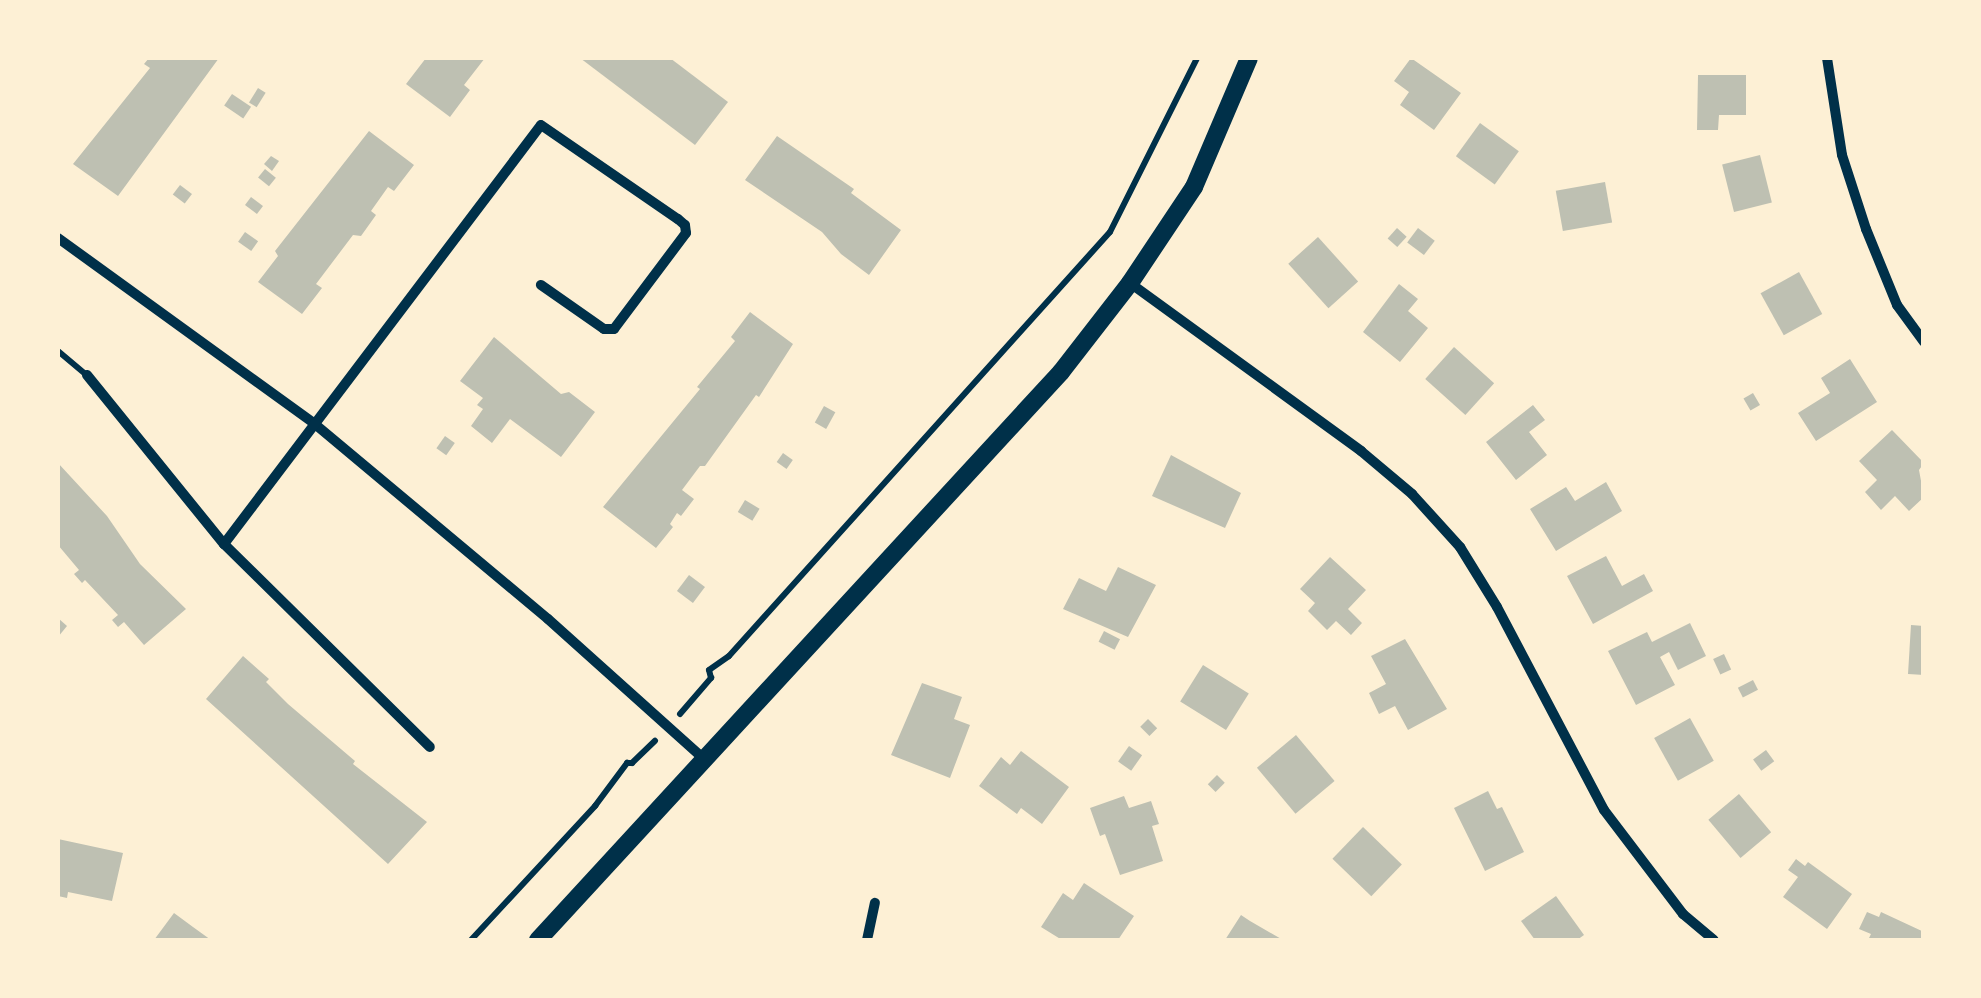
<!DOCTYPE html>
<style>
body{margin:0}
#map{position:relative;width:1981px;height:998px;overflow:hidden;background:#fdf0d5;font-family:"Source Sans 3",sans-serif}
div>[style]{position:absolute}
.building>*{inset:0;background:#bec0b2;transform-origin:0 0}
.path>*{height:6px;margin:-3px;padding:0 3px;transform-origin:3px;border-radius:3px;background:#003049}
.service>*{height:6px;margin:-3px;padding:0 3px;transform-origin:3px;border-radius:3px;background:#003049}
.minor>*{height:10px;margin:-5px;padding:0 5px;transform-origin:5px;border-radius:5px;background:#003049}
.tertiary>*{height:18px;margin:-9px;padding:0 9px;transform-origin:9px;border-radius:9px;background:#003049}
span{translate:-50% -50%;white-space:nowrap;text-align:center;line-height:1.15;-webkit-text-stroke:10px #fdf0d5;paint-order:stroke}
.frame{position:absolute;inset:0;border:60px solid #fdf0d5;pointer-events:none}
</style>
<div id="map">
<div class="building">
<i style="clip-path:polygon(149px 58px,219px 58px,118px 196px,73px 164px,150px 68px,144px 64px)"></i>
<i style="clip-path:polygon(426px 58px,485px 58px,464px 85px,470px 90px,450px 117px,406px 84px)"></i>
<i style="clip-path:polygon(580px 58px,670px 58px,728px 102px,695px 145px)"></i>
<i style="clip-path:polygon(1411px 58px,1461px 93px,1434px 130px,1400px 105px,1409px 92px,1394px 81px)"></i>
<i style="clip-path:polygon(1698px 75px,1746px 75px,1746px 115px,1719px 115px,1718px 130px,1697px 130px)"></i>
<i style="left:258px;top:88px;width:9px;height:17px;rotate:32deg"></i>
<i style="left:232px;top:94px;width:23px;height:14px;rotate:34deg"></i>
<i style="left:1480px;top:123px;width:48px;height:41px;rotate:36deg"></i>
<i style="clip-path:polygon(369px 131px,414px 165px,394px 191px,388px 187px,371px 211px,376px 215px,361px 236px,353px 235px,316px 284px,322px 288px,302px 314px,258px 282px,278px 256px,275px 251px)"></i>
<i style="clip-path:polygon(777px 136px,854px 189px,851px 193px,901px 230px,869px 275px,841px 254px,822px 232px,745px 180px)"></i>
<i style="left:1760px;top:155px;width:49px;height:39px;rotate:76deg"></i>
<i style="clip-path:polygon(271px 156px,279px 161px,272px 171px,264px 164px)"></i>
<i style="left:265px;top:169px;width:14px;height:11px;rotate:39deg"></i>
<i style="left:1605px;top:182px;width:41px;height:50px;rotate:80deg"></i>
<i style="left:180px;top:185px;width:15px;height:12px;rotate:37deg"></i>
<i style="left:251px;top:197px;width:15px;height:10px;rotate:37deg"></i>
<i style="left:1397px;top:228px;width:13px;height:14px;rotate:42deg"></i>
<i style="left:1418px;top:228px;width:21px;height:18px;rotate:37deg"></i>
<i style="left:245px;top:232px;width:16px;height:12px;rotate:35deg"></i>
<i style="left:1318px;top:237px;width:60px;height:40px;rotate:48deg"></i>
<i style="left:1799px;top:272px;width:48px;height:44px;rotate:61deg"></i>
<i style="clip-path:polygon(1399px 284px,1418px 299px,1408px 311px,1428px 328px,1400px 362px,1363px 332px)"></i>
<i style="clip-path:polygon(750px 312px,793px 344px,759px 397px,756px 395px,705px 466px,700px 466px,682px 490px,694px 499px,681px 516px,677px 513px,670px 524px,673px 527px,656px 548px,603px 507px,700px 389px,697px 387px,735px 341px,731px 337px)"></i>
<i style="clip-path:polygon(494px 337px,561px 394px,569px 392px,595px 412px,561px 457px,510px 419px,492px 443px,471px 426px,483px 409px,477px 405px,483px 398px,460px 381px)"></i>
<i style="left:1454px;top:347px;width:54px;height:43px;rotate:42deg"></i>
<i style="clip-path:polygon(1850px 359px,1877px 402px,1816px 441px,1798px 413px,1830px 393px,1821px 378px)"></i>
<i style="left:1753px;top:393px;width:14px;height:11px;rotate:60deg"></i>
<i style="clip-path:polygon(1533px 405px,1545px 420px,1529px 432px,1547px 455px,1516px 480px,1486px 442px)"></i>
<i style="left:824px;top:406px;width:13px;height:19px;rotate:29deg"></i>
<i style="clip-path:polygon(1892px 430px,1924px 463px,1919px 470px,1924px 497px,1909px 511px,1895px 496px,1881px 510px,1865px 492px,1877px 480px,1859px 461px)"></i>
<i style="left:445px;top:436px;width:12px;height:15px;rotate:35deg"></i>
<i style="left:783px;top:453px;width:12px;height:11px;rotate:35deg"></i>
<i style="clip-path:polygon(1171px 455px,1241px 493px,1225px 528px,1152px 496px)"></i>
<i style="clip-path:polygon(58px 463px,107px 516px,140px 564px,186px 609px,144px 645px,124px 622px,118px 627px,112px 620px,118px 615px,85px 580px,82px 583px,74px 574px,79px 570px,58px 545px)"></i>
<i style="clip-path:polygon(1606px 482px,1622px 511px,1556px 551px,1530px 509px,1566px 487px,1575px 501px)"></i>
<i style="left:745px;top:500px;width:17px;height:14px;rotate:31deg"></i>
<i style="clip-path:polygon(1606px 556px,1622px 586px,1644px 574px,1653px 591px,1593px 624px,1567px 576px)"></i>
<i style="clip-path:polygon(1330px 557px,1366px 590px,1348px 609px,1362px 623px,1351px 635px,1336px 621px,1327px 630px,1308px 611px,1315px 603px,1300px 589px)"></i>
<i style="clip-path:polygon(1118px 567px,1156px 585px,1128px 637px,1063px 609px,1079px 578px,1106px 591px)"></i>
<i style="left:689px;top:575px;width:20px;height:20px;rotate:37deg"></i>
<i style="clip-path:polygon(58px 618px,67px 626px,58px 637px)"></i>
<i style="clip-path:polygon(1690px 623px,1706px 656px,1678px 670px,1669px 652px,1660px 657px,1675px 685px,1636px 705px,1608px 651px,1647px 632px,1652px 642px)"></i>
<i style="clip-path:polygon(1911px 625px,1924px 626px,1924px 675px,1908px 674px)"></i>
<i style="left:1104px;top:631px;width:18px;height:12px;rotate:27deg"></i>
<i style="clip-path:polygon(1405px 639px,1447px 709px,1408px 730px,1395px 706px,1379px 714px,1369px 693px,1386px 684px,1371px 656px)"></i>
<i style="left:1724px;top:654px;width:17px;height:12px;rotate:65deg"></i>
<i style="clip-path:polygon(243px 656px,269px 679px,266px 682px,288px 704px,355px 761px,353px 764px,427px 822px,388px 864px,206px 699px)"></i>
<i style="left:1203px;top:665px;width:54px;height:43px;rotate:32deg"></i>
<i style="left:1753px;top:680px;width:11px;height:17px;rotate:63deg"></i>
<i style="clip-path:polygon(922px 683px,962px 697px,954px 719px,970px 725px,950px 778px,891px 755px)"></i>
<i style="left:1690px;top:718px;width:49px;height:41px;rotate:61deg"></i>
<i style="left:1148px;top:719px;width:13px;height:11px;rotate:45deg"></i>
<i style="left:1296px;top:735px;width:60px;height:51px;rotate:50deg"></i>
<i style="left:1129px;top:746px;width:16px;height:19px;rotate:35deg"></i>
<i style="left:1766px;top:750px;width:14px;height:16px;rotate:54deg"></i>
<i style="clip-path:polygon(1021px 751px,1069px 787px,1042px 824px,1021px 808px,1017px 814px,979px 786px,1001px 757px,1010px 765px)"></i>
<i style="left:1217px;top:775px;width:11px;height:13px;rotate:45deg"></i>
<i style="clip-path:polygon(1488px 791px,1497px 809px,1502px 807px,1524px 852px,1485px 871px,1454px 808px)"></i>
<i style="left:1739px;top:794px;width:50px;height:40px;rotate:50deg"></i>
<i style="clip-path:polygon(1124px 796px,1129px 808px,1151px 801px,1159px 824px,1152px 826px,1163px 861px,1120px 875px,1105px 834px,1100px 836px,1090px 808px)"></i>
<i style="left:1363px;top:827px;width:54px;height:44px;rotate:44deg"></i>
<i style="clip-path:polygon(58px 839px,123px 853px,112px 901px,68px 892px,67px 898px,58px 896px)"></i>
<i style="clip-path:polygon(1796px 859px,1805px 866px,1808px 862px,1852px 894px,1827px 929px,1783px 897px,1798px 877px,1788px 870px)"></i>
<i style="clip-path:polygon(1084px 883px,1134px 916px,1118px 940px,1062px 940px,1041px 927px,1063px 893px,1073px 900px)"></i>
<i style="clip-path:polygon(1556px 896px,1584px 935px,1577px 940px,1535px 940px,1521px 921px)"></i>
<i style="clip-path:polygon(1867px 912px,1879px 917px,1881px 912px,1924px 932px,1924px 940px,1868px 940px,1871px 934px,1859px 929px)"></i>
<i style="clip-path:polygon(174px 913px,193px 927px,211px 940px,154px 940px)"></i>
<i style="clip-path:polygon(1241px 915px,1250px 921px,1283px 940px,1225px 940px)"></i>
</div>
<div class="path">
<i style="left:680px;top:714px;width:48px;rotate:-49.3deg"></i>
<i style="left:711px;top:678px;width:8px;rotate:-104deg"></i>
<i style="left:709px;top:670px;width:24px;rotate:-35deg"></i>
<i style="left:729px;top:656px;width:570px;rotate:-48.06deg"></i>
<i style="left:1110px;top:232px;width:195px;rotate:-63.4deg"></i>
<i style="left:471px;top:940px;width:183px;rotate:-47.2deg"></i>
<i style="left:595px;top:806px;width:54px;rotate:-53.3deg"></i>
<i style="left:627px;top:763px;width:5px"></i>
<i style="left:632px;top:763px;width:32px;rotate:-44deg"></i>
</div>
<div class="service">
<i style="left:58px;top:351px;width:38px;rotate:40deg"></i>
</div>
<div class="minor">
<i style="left:1827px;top:58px;width:98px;rotate:81.2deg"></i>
<i style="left:1842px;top:155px;width:78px;rotate:72deg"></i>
<i style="left:1866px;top:229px;width:82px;rotate:67.8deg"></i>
<i style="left:1897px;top:305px;width:46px;rotate:53.9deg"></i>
<i style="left:58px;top:238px;width:319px;rotate:35.9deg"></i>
<i style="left:316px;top:425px;width:302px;rotate:39.9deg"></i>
<i style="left:548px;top:619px;width:210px;rotate:41.9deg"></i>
<i style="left:1130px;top:283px;width:286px;rotate:36deg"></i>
<i style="left:1361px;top:451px;width:67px;rotate:40.1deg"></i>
<i style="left:1412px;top:494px;width:72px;rotate:47.8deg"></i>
<i style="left:1460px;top:547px;width:70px;rotate:58.3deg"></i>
<i style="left:1497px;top:607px;width:229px;rotate:62.2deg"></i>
<i style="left:1604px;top:810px;width:131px;rotate:52.8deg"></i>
<i style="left:1683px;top:914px;width:40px;rotate:40deg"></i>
<i style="left:87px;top:375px;width:218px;rotate:51deg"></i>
<i style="left:224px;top:544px;width:289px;rotate:44.6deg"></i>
<i style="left:224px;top:544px;width:525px;rotate:-52.89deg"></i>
<i style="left:541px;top:125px;width:166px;rotate:34.5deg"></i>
<i style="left:678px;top:219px;width:9px;rotate:41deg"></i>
<i style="left:685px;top:225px;width:8px;rotate:83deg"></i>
<i style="left:686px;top:233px;width:120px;rotate:126.9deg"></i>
<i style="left:614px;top:329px;width:10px;rotate:180deg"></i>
<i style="left:604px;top:329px;width:77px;rotate:-145.1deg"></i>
<i style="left:867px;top:940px;width:38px;rotate:-78deg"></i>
</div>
<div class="tertiary">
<i style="left:538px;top:940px;width:772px;rotate:-47.36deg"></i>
<i style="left:1061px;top:372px;width:113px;rotate:-52.2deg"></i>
<i style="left:1130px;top:283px;width:115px;rotate:-56.3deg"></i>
<i style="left:1194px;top:187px;width:140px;rotate:-66.9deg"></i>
</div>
<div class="frame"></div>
</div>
